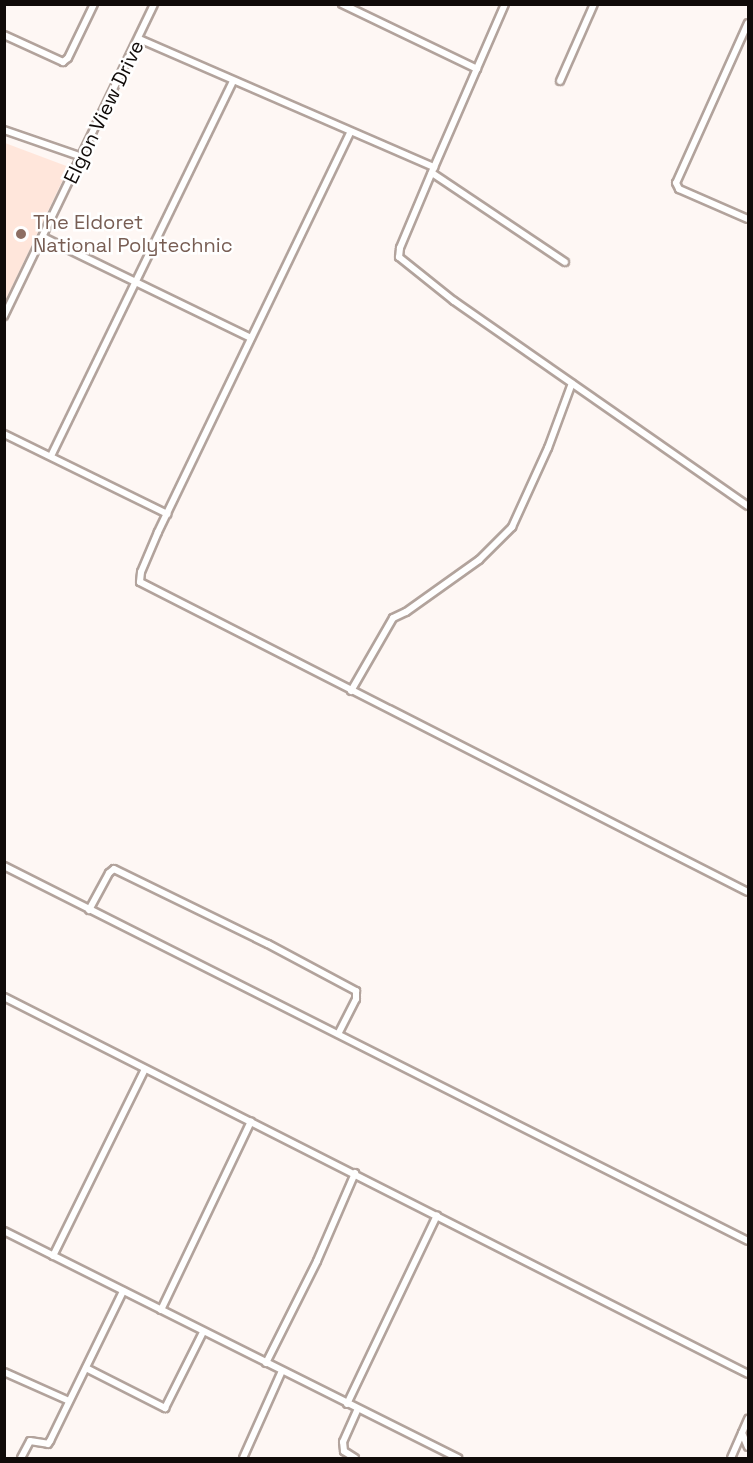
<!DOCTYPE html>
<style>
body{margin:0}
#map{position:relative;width:753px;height:1463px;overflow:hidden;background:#fef7f4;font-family:"Space Grotesk",sans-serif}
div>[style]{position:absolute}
.built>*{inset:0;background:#ffe6db}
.roads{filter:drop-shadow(2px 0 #b2a39c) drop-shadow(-2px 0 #b2a39c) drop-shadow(0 2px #b2a39c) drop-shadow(0 -2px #b2a39c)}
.street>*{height:6px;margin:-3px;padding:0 3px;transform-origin:3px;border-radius:3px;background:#fff}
.dots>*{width:16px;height:16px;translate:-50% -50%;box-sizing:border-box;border:3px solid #fff;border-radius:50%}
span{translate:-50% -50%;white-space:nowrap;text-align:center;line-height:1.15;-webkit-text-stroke:5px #fff;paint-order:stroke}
.street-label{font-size:20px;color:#100b09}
.education-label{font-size:20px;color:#785e54}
.left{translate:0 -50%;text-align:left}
.frame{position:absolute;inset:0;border:6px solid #100b09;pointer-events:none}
</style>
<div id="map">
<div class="built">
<i style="clip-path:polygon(5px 143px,69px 167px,5px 301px,4px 143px)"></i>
</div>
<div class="roads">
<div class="street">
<i style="left:342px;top:4px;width:150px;rotate:25.7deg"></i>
<i style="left:505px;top:4px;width:178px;rotate:113.5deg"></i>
<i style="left:434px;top:167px;width:88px;rotate:112.8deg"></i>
<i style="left:400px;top:248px;width:9px;rotate:96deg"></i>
<i style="left:399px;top:257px;width:70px;rotate:38.7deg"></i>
<i style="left:454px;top:301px;width:358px;rotate:34.9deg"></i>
<i style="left:748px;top:23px;width:175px;rotate:114.2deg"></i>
<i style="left:676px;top:183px;width:7px;rotate:63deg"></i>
<i style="left:679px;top:189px;width:75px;rotate:23.5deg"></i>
<i style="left:4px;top:35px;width:65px;rotate:24.6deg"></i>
<i style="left:63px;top:62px;width:6px;rotate:-39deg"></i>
<i style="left:68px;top:58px;width:60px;rotate:-64.3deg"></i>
<i style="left:139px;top:39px;width:322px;rotate:23.5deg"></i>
<i style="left:560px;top:81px;width:84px;rotate:-66.2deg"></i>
<i style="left:4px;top:130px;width:83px;rotate:19.1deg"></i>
<i style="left:350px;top:133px;width:443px;rotate:115.7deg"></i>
<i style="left:158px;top:532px;width:43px;rotate:113deg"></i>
<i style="left:141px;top:572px;width:10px;rotate:96deg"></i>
<i style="left:140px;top:582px;width:682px;rotate:27.02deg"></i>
<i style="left:432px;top:173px;width:160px;rotate:33.8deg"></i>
<i style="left:43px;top:237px;width:231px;rotate:25.9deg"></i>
<i style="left:4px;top:316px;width:346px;rotate:-64.3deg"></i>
<i style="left:4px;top:434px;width:182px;rotate:26.1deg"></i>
<i style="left:51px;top:456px;width:416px;rotate:-64.1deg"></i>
<i style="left:351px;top:691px;width:84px;rotate:-60.1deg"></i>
<i style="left:393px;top:618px;width:14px;rotate:-25deg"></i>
<i style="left:406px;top:612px;width:90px;rotate:-35.5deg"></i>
<i style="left:479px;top:560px;width:47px;rotate:-45deg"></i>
<i style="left:512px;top:527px;width:87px;rotate:-65.5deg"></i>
<i style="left:548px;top:448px;width:69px;rotate:-69.7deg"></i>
<i style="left:4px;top:866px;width:833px;rotate:26.75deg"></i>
<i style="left:89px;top:910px;width:42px;rotate:-61.6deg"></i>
<i style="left:109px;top:873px;width:6px;rotate:-39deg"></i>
<i style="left:114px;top:869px;width:171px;rotate:26deg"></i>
<i style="left:268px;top:944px;width:100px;rotate:28.1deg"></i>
<i style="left:356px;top:991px;width:8px;rotate:90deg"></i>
<i style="left:356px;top:999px;width:39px;rotate:117deg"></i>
<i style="left:4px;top:997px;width:834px;rotate:26.87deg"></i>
<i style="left:4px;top:1231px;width:508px;rotate:26.57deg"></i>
<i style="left:53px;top:1256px;width:208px;rotate:-63.8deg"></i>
<i style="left:161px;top:1310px;width:209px;rotate:-64.5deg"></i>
<i style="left:266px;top:1363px;width:114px;rotate:-63.4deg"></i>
<i style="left:317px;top:1261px;width:96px;rotate:-66.6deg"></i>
<i style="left:86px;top:1368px;width:89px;rotate:26.9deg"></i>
<i style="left:165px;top:1408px;width:85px;rotate:-63.4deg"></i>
<i style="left:4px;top:1372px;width:71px;rotate:24deg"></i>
<i style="left:347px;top:1404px;width:209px;rotate:-64.5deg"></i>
<i style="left:742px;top:1433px;width:15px;rotate:67deg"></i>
<i style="left:21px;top:1458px;width:19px;rotate:-62deg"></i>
<i style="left:30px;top:1441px;width:18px;rotate:9deg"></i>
<i style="left:48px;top:1444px;width:4px;rotate:-56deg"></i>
<i style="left:50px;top:1441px;width:167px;rotate:-64deg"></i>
<i style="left:243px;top:1458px;width:95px;rotate:-65.9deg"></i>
<i style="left:355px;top:1458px;width:13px;rotate:-148deg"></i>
<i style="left:344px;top:1451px;width:9px;rotate:-96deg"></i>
<i style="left:343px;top:1442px;width:36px;rotate:-66deg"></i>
<i style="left:731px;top:1458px;width:43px;rotate:-66.4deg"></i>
</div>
</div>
<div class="dots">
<i style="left:21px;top:234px;background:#8d6e63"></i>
</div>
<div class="street-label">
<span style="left:104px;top:112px;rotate:-64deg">Elgon View Drive</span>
</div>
<div class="education-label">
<span class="left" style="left:33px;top:234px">The Eldoret<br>National Polytechnic</span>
</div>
<div class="frame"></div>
</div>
